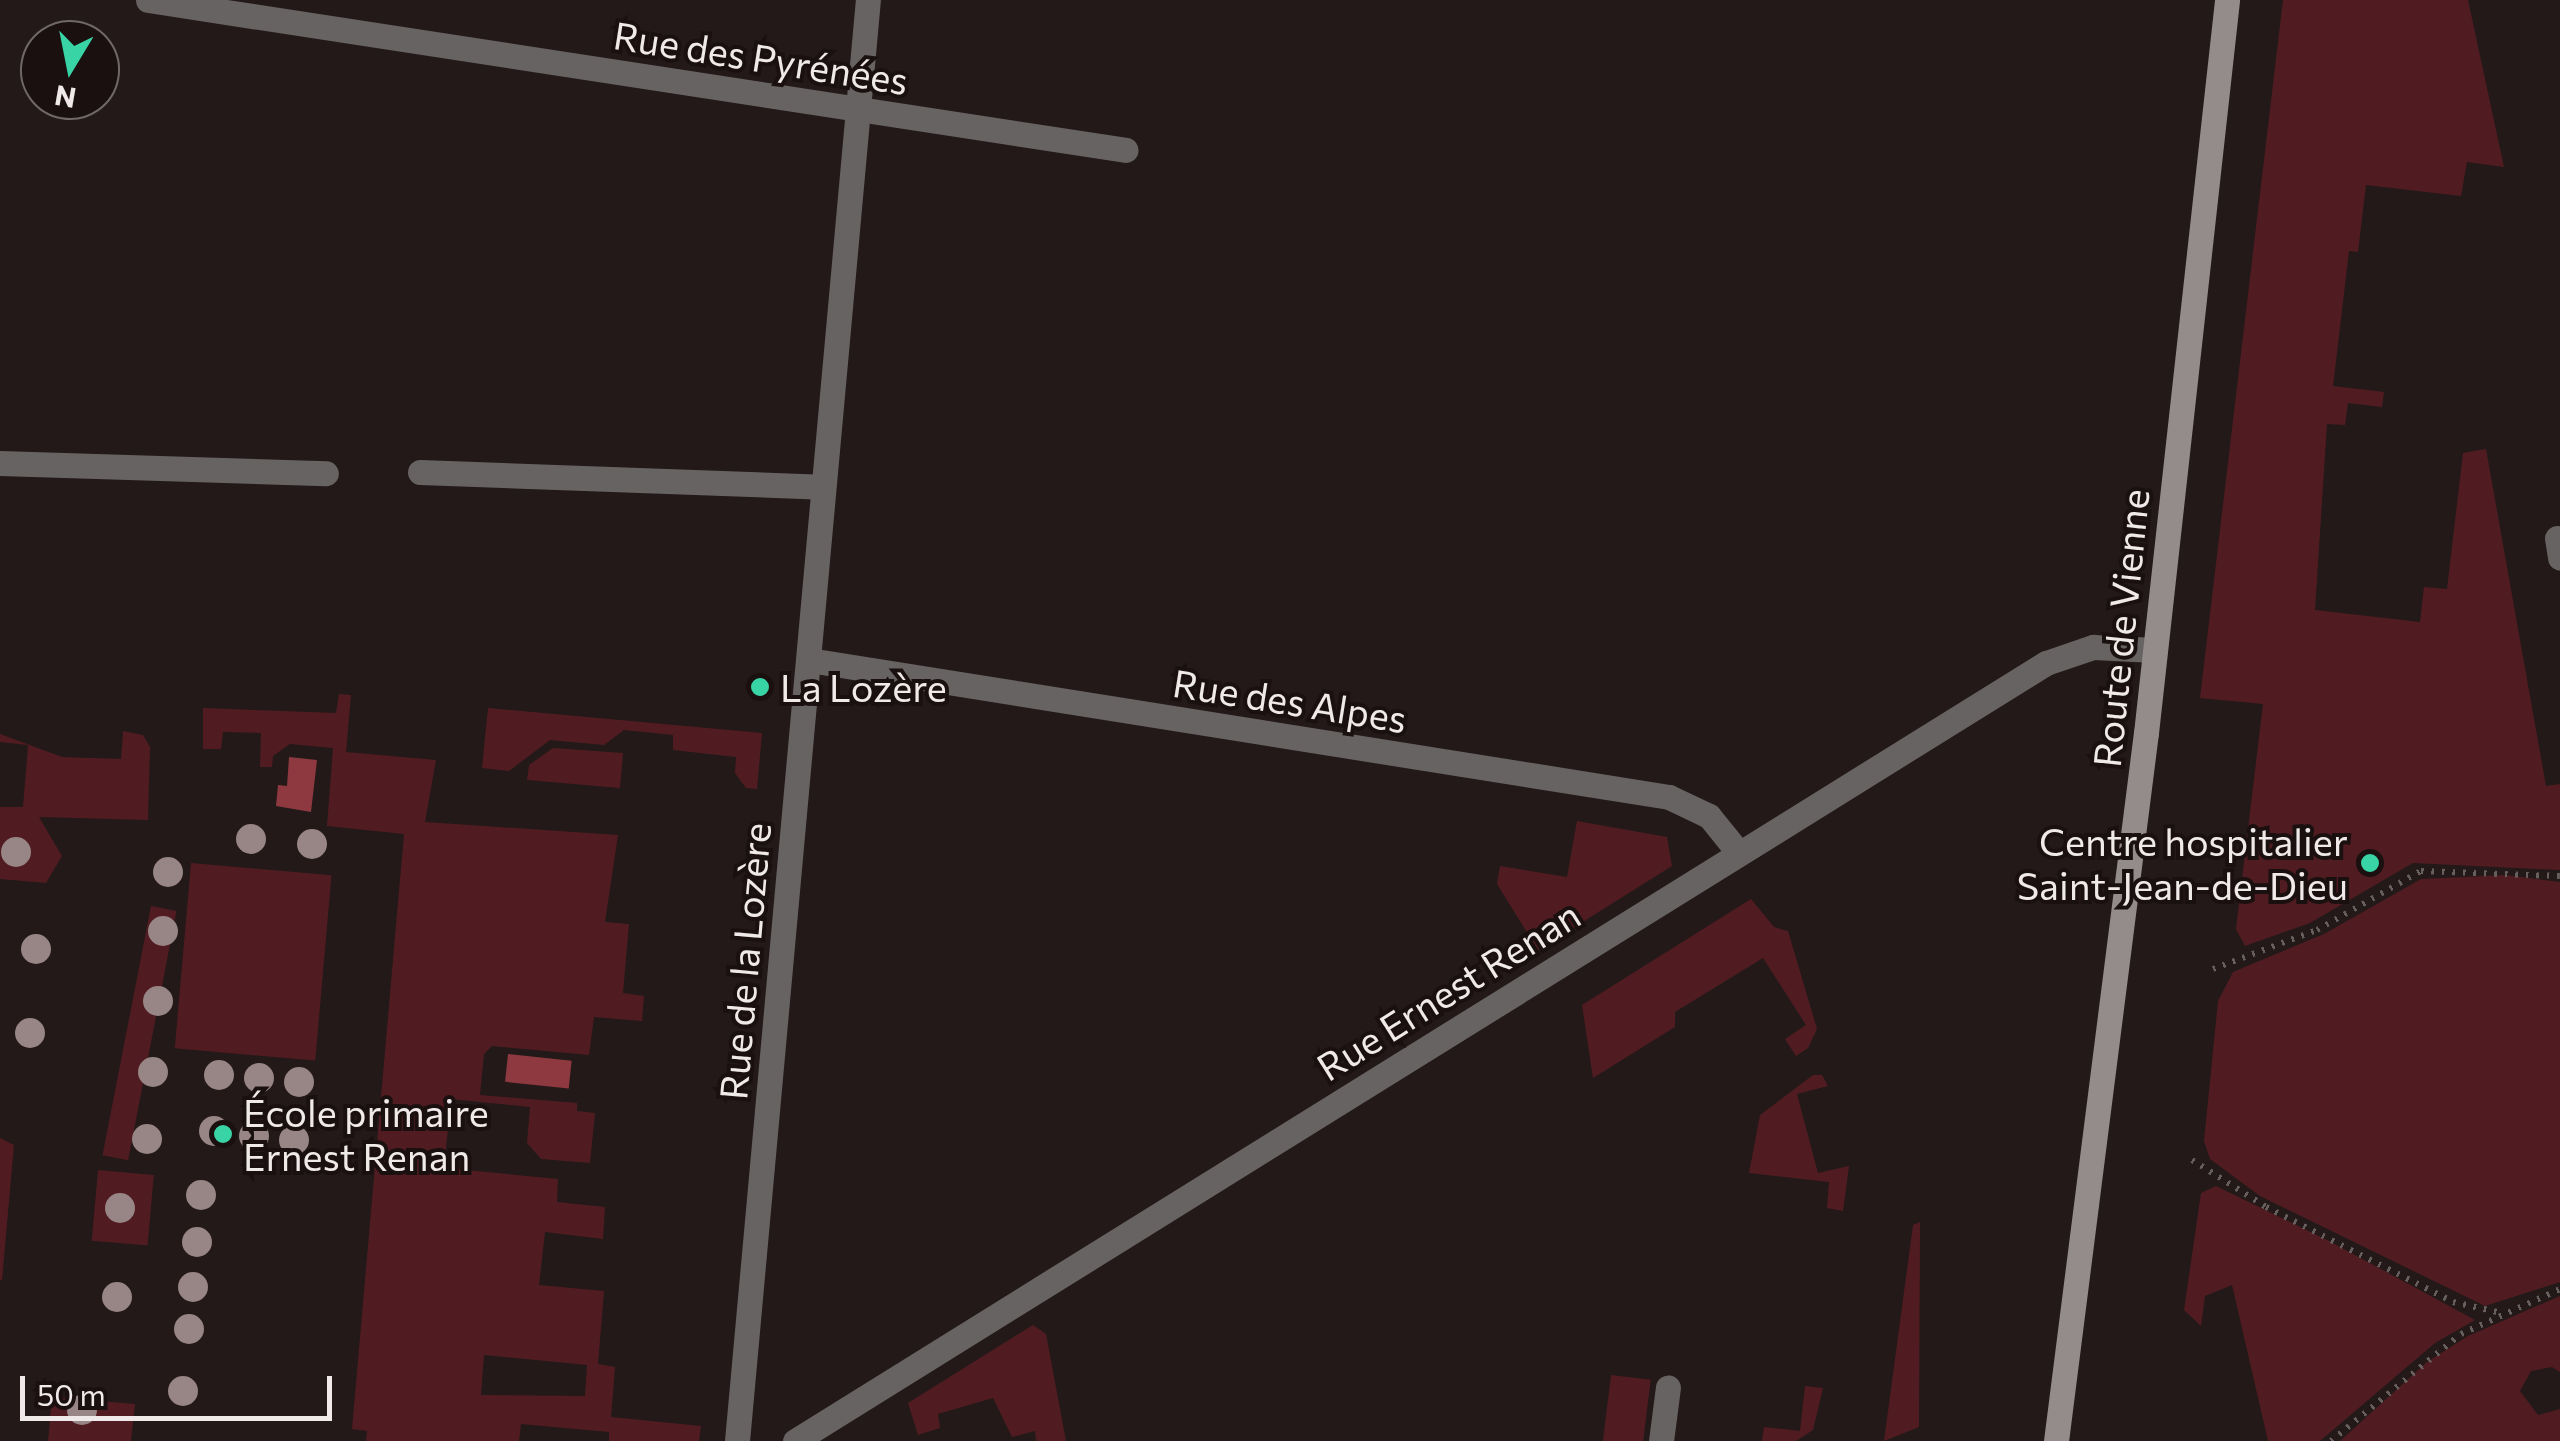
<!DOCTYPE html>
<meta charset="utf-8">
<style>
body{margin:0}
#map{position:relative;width:2560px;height:1441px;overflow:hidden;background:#231919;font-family:Commissioner,sans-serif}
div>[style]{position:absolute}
.green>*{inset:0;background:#511c21;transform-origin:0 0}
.water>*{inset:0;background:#8e3940;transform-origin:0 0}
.path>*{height:6px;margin-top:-3px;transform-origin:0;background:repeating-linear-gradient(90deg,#675e5e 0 2.5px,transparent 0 10.5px)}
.service>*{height:25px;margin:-12.5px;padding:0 12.5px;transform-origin:12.5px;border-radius:12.5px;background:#686363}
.minor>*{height:25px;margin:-12.5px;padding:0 12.5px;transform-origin:12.5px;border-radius:12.5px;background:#686363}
.secondary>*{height:25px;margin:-12.5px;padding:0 12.5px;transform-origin:12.5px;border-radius:12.5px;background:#948b8b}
.trees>*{width:30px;height:30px;margin:-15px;border-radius:50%;background:#988585}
.dots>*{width:28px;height:28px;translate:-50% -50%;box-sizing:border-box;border:5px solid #1a1010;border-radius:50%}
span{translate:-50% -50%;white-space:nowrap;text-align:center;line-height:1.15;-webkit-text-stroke:8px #1a1010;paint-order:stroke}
.street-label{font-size:38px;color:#f0e9e9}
.poi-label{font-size:38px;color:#f0e9e9}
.left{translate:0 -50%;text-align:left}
.right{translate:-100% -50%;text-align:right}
.north{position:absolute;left:20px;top:20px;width:100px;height:100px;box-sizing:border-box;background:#1a1010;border:2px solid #706767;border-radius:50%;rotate:190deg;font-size:28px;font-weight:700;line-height:40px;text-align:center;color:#f0e9e9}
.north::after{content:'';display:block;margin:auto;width:35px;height:45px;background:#39d4a5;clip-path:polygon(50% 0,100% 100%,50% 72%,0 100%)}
.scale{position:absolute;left:20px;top:1376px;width:312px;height:45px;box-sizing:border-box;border:5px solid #f0e9e9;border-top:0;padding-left:12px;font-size:30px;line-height:35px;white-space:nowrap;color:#f0e9e9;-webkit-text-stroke:8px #1a1010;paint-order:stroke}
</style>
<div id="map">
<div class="green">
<i style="clip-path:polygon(2283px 0,2468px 0,2504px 167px,2467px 162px,2461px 196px,2366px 185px,2358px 252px,2349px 251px,2333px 386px,2384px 392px,2382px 407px,2348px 403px,2345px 425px,2327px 424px,2315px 610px,2420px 622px,2424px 587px,2447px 589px,2463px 453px,2486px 449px,2546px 786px,2560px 784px,2560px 870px,2413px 863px,2310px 923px,2245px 946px,2236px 929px,2263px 704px,2200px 698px)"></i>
<i style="clip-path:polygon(evenodd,339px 694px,351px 695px,346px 752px,436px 760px,425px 822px,618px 835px,605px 922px,629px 924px,623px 993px,644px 996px,642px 1021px,594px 1017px,589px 1055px,492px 1046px,484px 1054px,480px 1095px,577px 1103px,577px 1111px,595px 1113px,590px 1163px,541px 1159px,527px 1143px,530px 1107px,451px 1099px,444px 1168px,558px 1179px,557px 1202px,605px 1207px,603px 1239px,545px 1232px,539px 1285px,604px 1291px,598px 1364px,615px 1367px,611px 1417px,701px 1426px,699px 1441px,609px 1441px,609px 1432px,521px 1424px,519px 1441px,366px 1441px,367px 1431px,352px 1429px,404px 834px,327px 826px,333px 748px,290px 744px,273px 756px,272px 767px,260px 767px,261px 733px,223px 732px,221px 749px,203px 749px,203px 708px,336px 713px,339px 694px,484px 1355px,587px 1365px,585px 1396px,481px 1395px,484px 1355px)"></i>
<i style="clip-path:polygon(488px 708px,762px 733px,757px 789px,746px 788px,735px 773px,736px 757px,673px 750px,673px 735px,624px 730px,604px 745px,550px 740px,509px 771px,482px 768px)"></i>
<i style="clip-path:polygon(123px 731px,143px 735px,150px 747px,148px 820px,39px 817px,62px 856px,46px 883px,0 879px,0 807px,23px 807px,28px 745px,0 742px,0 734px,62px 757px,121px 759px)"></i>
<i style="clip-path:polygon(553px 748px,623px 753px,620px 788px,527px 780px,529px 765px)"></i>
<i style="clip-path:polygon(1577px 821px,1667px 837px,1672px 866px,1538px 950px,1497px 884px,1500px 866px,1567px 877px)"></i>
<i style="left:191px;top:863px;width:141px;height:186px;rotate:5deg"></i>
<i style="clip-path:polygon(2505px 875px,2560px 882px,2560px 1282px,2485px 1306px,2260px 1196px,2210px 1159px,2204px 1141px,2218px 1001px,2233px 972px,2324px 934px,2421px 879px)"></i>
<i style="clip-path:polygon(1751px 899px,1774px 927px,1788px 931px,1817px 1029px,1808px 1048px,1796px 1056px,1785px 1039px,1806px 1025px,1763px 958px,1675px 1012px,1675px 1027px,1593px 1078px,1582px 1005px)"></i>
<i style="left:151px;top:906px;width:26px;height:254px;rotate:11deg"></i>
<i style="clip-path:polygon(1813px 1075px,1822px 1075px,1828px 1086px,1797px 1094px,1818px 1173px,1849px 1166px,1843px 1211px,1827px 1208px,1829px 1182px,1749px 1173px,1760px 1115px)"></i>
<i style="clip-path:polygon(0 1138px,14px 1145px,2px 1280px,0 1280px)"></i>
<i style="left:98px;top:1170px;width:56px;height:71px;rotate:5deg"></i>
<i style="clip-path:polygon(2216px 1186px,2329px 1241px,2475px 1320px,2435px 1343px,2320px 1441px,2268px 1441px,2232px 1285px,2205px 1296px,2201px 1326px,2184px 1310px,2201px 1193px)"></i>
<i style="clip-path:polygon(1920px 1222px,1919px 1427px,1884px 1441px,1913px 1225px)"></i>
<i style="clip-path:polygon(2560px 1296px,2560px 1372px,2552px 1367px,2531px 1371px,2520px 1391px,2538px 1415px,2560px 1409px,2560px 1441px,2340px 1441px,2427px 1362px,2468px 1336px)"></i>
<i style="clip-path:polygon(1033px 1325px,1046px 1334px,1066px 1441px,1036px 1441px,1035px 1431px,1012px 1437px,993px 1398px,938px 1414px,940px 1428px,918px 1435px,908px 1403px)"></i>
<i style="left:1611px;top:1375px;width:40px;height:67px;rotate:7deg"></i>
<i style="clip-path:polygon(1805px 1386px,1823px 1388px,1813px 1430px,1796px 1441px,1762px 1441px,1764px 1427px,1800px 1431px)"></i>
<i style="clip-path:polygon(52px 1397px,135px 1404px,131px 1441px,48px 1441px)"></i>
</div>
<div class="water">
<i style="clip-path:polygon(289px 757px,317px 760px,311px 812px,276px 806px,278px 785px,287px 786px)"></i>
<i style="left:508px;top:1054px;width:64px;height:28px;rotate:6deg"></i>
</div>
<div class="path">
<i style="left:2213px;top:969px;width:111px;rotate:-20.6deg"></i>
<i style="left:2317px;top:930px;width:120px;rotate:-29.6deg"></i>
<i style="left:2421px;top:871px;width:139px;rotate:2.1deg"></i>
<i style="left:2192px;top:1160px;width:88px;rotate:32.4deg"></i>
<i style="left:2266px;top:1207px;width:210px;rotate:26.9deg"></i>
<i style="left:2453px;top:1302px;width:50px;rotate:12.7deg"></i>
<i style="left:2331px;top:1441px;width:168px;rotate:-39.5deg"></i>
<i style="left:2461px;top:1334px;width:109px;rotate:-24.4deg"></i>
</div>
<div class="service">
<i style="left:2557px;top:538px;width:20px;rotate:81deg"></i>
<i style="left:1661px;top:1441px;width:54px;rotate:-82.6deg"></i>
</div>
<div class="minor">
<i style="left:148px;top:0;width:989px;rotate:8.72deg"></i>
<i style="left:0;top:463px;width:326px;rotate:1.8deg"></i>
<i style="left:420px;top:472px;width:402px;rotate:2.1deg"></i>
<i style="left:809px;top:660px;width:871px;rotate:9.05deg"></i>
<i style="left:1669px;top:797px;width:44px;rotate:25.4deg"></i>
<i style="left:1709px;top:816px;width:48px;rotate:51deg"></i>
<i style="left:737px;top:1441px;width:1447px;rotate:-84.81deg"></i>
<i style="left:795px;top:1441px;width:1473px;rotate:-31.88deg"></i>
<i style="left:2046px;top:663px;width:50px;rotate:-18.8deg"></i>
<i style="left:2093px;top:647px;width:62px;rotate:2.8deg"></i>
</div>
<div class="secondary">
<i style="left:2056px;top:1441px;width:714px;rotate:-82.76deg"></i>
<i style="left:2146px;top:733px;width:737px;rotate:-83.69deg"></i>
</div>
<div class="trees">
<i style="left:251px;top:839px"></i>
<i style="left:312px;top:844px"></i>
<i style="left:16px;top:852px"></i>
<i style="left:168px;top:872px"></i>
<i style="left:163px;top:931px"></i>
<i style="left:36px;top:949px"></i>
<i style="left:158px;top:1001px"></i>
<i style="left:30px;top:1033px"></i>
<i style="left:153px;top:1072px"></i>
<i style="left:219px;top:1075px"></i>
<i style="left:259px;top:1078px"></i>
<i style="left:299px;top:1082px"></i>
<i style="left:214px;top:1131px"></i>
<i style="left:254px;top:1136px"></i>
<i style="left:147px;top:1139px"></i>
<i style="left:294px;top:1140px"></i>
<i style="left:201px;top:1195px"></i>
<i style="left:120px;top:1208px"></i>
<i style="left:197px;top:1242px"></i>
<i style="left:193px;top:1287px"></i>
<i style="left:117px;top:1297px"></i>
<i style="left:189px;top:1329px"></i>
<i style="left:183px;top:1391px"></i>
<i style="left:82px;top:1410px"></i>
</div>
<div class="dots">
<i style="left:760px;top:687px;background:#39d4a5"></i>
<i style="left:2370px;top:863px;background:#39d4a5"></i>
<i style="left:223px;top:1134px;background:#39d4a5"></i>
</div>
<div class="street-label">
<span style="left:761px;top:57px;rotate:9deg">Rue des Pyrénées</span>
<span style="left:2120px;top:628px;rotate:-84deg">Route de Vienne</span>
<span style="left:1290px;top:700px;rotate:9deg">Rue des Alpes</span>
<span style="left:744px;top:961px;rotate:-85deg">Rue de la Lozère</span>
<span style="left:1448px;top:990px;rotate:-32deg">Rue Ernest Renan</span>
</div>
<div class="poi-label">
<span class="left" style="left:780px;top:687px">La Lozère</span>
<span class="right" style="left:2348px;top:863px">Centre hospitalier<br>Saint-Jean-de-Dieu</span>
<span class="left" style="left:243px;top:1134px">École primaire<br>Ernest Renan</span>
</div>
<div class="north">N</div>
<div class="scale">50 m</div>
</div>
